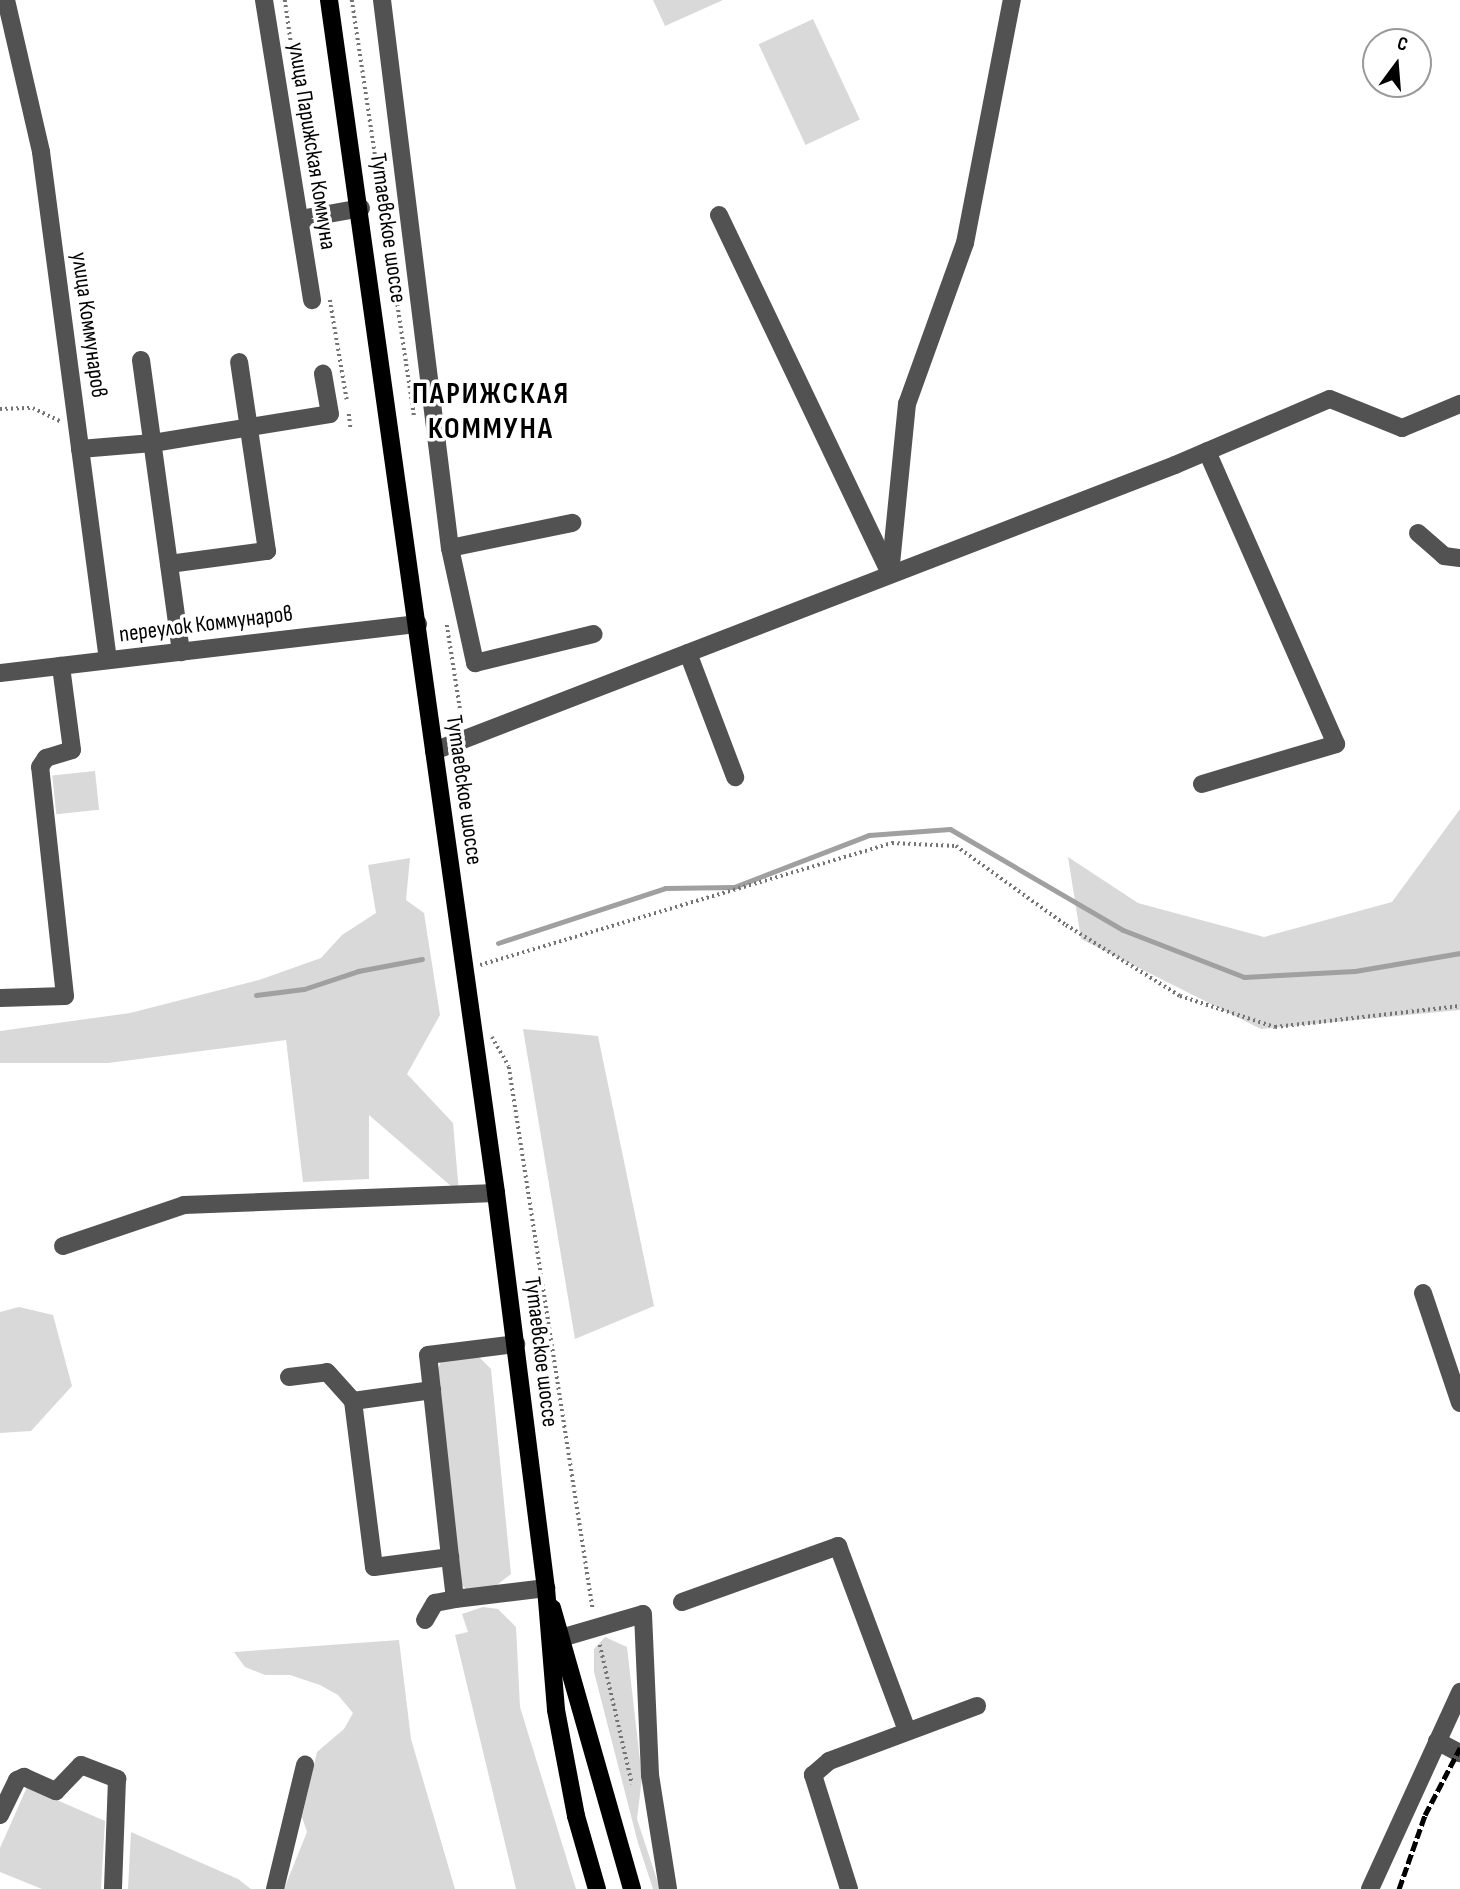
<!DOCTYPE html>
<meta charset="utf-8">
<style>
body{margin:0}
#map{position:relative;width:1460px;height:1889px;overflow:hidden;background:#fff;font-family:"Sofia Sans Condensed",sans-serif}
div>[style]{position:absolute}
.green>*{inset:0;background:#d9d9d9;transform-origin:0 0}
.stream>*{height:5px;margin:-2.5px;padding:0 2.5px;transform-origin:2.5px;border-radius:2.5px;background:#a0a0a0}
.path>*{height:3.5px;margin-top:-1.75px;transform-origin:0;background:repeating-linear-gradient(90deg,#747474 0 2px,transparent 0 5.5px)}
.minor>*{height:18px;margin:-9px;padding:0 9px;transform-origin:9px;border-radius:9px;background:#525252}
.major>*{height:18px;margin:-9px;padding:0 9px;transform-origin:9px;border-radius:9px;background:#000}
.rail>*{height:5px;margin-top:-2.5px;transform-origin:0;background:repeating-linear-gradient(90deg,#000 0 10px,transparent 0 13.5px)}
span{translate:-50% -50%;white-space:nowrap;text-align:center;line-height:1.15;-webkit-text-stroke:7px #fff;paint-order:stroke}
.street-label{font-size:23px;color:#000}
.district-label{font-size:30px;color:#000;font-weight:700;letter-spacing:2px}
.north{position:absolute;left:1362px;top:28px;width:70px;height:70px;box-sizing:border-box;background:#fff;border:2px solid #999;border-radius:50%;rotate:16deg;font-size:19px;font-weight:700;line-height:28px;text-align:center;color:#000}
.north::after{content:'';display:block;margin:auto;width:24px;height:32px;background:#000;clip-path:polygon(50% 0,100% 100%,50% 72%,0 100%)}
</style>
<div id="map">
<div class="green">
<i style="clip-path:polygon(653px 0,723px 0,665px 26px)"></i>
<i style="left:813px;top:19px;width:111px;height:60px;rotate:65deg"></i>
<i style="left:95px;top:771px;width:39px;height:43px;rotate:84deg"></i>
<i style="clip-path:polygon(1460px 809px,1460px 1010px,1261px 1029px,1081px 939px,1068px 857px,1138px 903px,1264px 937px,1392px 902px)"></i>
<i style="clip-path:polygon(410px 858px,406px 900px,424px 913px,440px 1015px,407px 1074px,453px 1123px,459px 1193px,369px 1115px,369px 1179px,303px 1182px,286px 1040px,108px 1063px,0 1063px,0 1031px,130px 1013px,259px 980px,321px 958px,342px 935px,376px 913px,368px 865px)"></i>
<i style="clip-path:polygon(523px 1029px,598px 1036px,654px 1306px,575px 1339px)"></i>
<i style="clip-path:polygon(19px 1307px,53px 1315px,72px 1386px,31px 1431px,0 1433px,0 1312px)"></i>
<i style="clip-path:polygon(479px 1357px,491px 1369px,511px 1574px,493px 1588px,467px 1590px,461px 1584px,438px 1369px,442px 1359px)"></i>
<i style="clip-path:polygon(483px 1607px,498px 1609px,516px 1627px,520px 1707px,576px 1889px,516px 1889px,455px 1635px,468px 1632px,462px 1614px)"></i>
<i style="clip-path:polygon(605px 1637px,627px 1647px,642px 1778px,637px 1819px,660px 1889px,653px 1889px,638px 1843px,594px 1672px,594px 1649px)"></i>
<i style="clip-path:polygon(399px 1640px,411px 1739px,455px 1889px,284px 1889px,307px 1832px,302px 1817px,317px 1752px,344px 1729px,353px 1713px,338px 1695px,320px 1685px,290px 1675px,265px 1675px,245px 1667px,234px 1652px)"></i>
<i style="clip-path:polygon(27px 1787px,105px 1821px,101px 1889px,42px 1889px,0 1872px,0 1848px)"></i>
<i style="clip-path:polygon(131px 1832px,238px 1879px,251px 1889px,128px 1889px)"></i>
</div>
<div class="stream">
<i style="left:498px;top:943px;width:176px;rotate:-18.2deg"></i>
<i style="left:665px;top:888px;width:69px;rotate:-0.8deg"></i>
<i style="left:734px;top:887px;width:145px;rotate:-21.1deg"></i>
<i style="left:869px;top:835px;width:81px;rotate:-4.2deg"></i>
<i style="left:950px;top:829px;width:200px;rotate:30.3deg"></i>
<i style="left:1123px;top:930px;width:130px;rotate:21.2deg"></i>
<i style="left:1244px;top:977px;width:111px;rotate:-3.1deg"></i>
<i style="left:1355px;top:971px;width:107px;rotate:-9.7deg"></i>
<i style="left:256px;top:995px;width:48px;rotate:-7.1deg"></i>
<i style="left:304px;top:989px;width:57px;rotate:-18.4deg"></i>
<i style="left:358px;top:971px;width:65px;rotate:-10.6deg"></i>
</div>
<div class="path">
<i style="left:285px;top:0;width:93px;rotate:82deg"></i>
<i style="left:352px;top:0;width:422px;rotate:81.5deg"></i>
<i style="left:330px;top:300px;width:101px;rotate:80.4deg"></i>
<i style="left:0;top:409px;width:33px;rotate:-2deg"></i>
<i style="left:33px;top:408px;width:30px;rotate:26deg"></i>
<i style="left:349px;top:414px;width:16px;rotate:83deg"></i>
<i style="left:447px;top:625px;width:97px;rotate:81.1deg"></i>
<i style="left:465px;top:833px;width:77px;rotate:-90deg"></i>
<i style="left:480px;top:965px;width:430px;rotate:-16.5deg"></i>
<i style="left:892px;top:843px;width:64px;rotate:2.7deg"></i>
<i style="left:956px;top:846px;width:135px;rotate:35.7deg"></i>
<i style="left:1066px;top:925px;width:134px;rotate:31.9deg"></i>
<i style="left:1180px;top:996px;width:100px;rotate:18.1deg"></i>
<i style="left:1275px;top:1027px;width:186px;rotate:-6.5deg"></i>
<i style="left:492px;top:1037px;width:34px;rotate:60deg"></i>
<i style="left:509px;top:1067px;width:549px;rotate:81.21deg"></i>
<i style="left:600px;top:1645px;width:143px;rotate:77deg"></i>
</div>
<div class="minor">
<i style="left:6px;top:0;width:156px;rotate:77deg"></i>
<i style="left:41px;top:152px;width:512px;rotate:82.49deg"></i>
<i style="left:264px;top:0;width:304px;rotate:80.9deg"></i>
<i style="left:382px;top:0;width:552px;rotate:82.93deg"></i>
<i style="left:450px;top:548px;width:125px;rotate:-11.6deg"></i>
<i style="left:719px;top:215px;width:398px;rotate:64.5deg"></i>
<i style="left:300px;top:219px;width:62px;rotate:-10.2deg"></i>
<i style="left:141px;top:360px;width:295px;rotate:82.2deg"></i>
<i style="left:80px;top:449px;width:73px;rotate:-4.7deg"></i>
<i style="left:153px;top:443px;width:179px;rotate:-9.3deg"></i>
<i style="left:330px;top:414px;width:41px;rotate:-99.9deg"></i>
<i style="left:1418px;top:533px;width:35px;rotate:41deg"></i>
<i style="left:1444px;top:556px;width:16px;rotate:7deg"></i>
<i style="left:450px;top:548px;width:118px;rotate:77.7deg"></i>
<i style="left:475px;top:663px;width:122px;rotate:-13.7deg"></i>
<i style="left:169px;top:564px;width:99px;rotate:-7.6deg"></i>
<i style="left:267px;top:551px;width:191px;rotate:-98.4deg"></i>
<i style="left:890px;top:574px;width:171px;rotate:-84.3deg"></i>
<i style="left:907px;top:404px;width:171px;rotate:-70.2deg"></i>
<i style="left:965px;top:243px;width:248px;rotate:-79.1deg"></i>
<i style="left:688px;top:653px;width:133px;rotate:69.2deg"></i>
<i style="left:0;top:673px;width:421px;rotate:-6.7deg"></i>
<i style="left:434px;top:751px;width:794px;rotate:-21.1deg"></i>
<i style="left:1175px;top:465px;width:168px;rotate:-23.1deg"></i>
<i style="left:1330px;top:399px;width:78px;rotate:21.9deg"></i>
<i style="left:1402px;top:428px;width:63px;rotate:-22.5deg"></i>
<i style="left:1202px;top:784px;width:140px;rotate:-16.6deg"></i>
<i style="left:1336px;top:744px;width:320px;rotate:-113.8deg"></i>
<i style="left:0;top:998px;width:65px;rotate:-1.8deg"></i>
<i style="left:65px;top:996px;width:230px;rotate:-96.2deg"></i>
<i style="left:40px;top:767px;width:11px;rotate:-56deg"></i>
<i style="left:46px;top:758px;width:27px;rotate:-17deg"></i>
<i style="left:72px;top:750px;width:85px;rotate:-97.5deg"></i>
<i style="left:63px;top:1246px;width:128px;rotate:-18.7deg"></i>
<i style="left:184px;top:1205px;width:312px;rotate:-2.2deg"></i>
<i style="left:1423px;top:1293px;width:116px;rotate:71.4deg"></i>
<i style="left:289px;top:1377px;width:38px;rotate:-7deg"></i>
<i style="left:327px;top:1372px;width:39px;rotate:48deg"></i>
<i style="left:353px;top:1401px;width:80px;rotate:-7.9deg"></i>
<i style="left:353px;top:1401px;width:167px;rotate:82.8deg"></i>
<i style="left:374px;top:1567px;width:77px;rotate:-7.5deg"></i>
<i style="left:450px;top:1557px;width:203px;rotate:-96.2deg"></i>
<i style="left:428px;top:1355px;width:89px;rotate:-7.1deg"></i>
<i style="left:450px;top:1557px;width:42px;rotate:83.2deg"></i>
<i style="left:455px;top:1599px;width:92px;rotate:-6.9deg"></i>
<i style="left:682px;top:1602px;width:166px;rotate:-19.7deg"></i>
<i style="left:838px;top:1546px;width:197px;rotate:69.5deg"></i>
<i style="left:425px;top:1620px;width:20px;rotate:-60deg"></i>
<i style="left:435px;top:1603px;width:20px;rotate:-11deg"></i>
<i style="left:561px;top:1638px;width:85px;rotate:-16.3deg"></i>
<i style="left:643px;top:1614px;width:161px;rotate:87.5deg"></i>
<i style="left:650px;top:1775px;width:115px;rotate:81deg"></i>
<i style="left:1437px;top:1741px;width:26px;rotate:28deg"></i>
<i style="left:0;top:1815px;width:39px;rotate:-64deg"></i>
<i style="left:17px;top:1780px;width:8px;rotate:-23deg"></i>
<i style="left:24px;top:1777px;width:35px;rotate:24deg"></i>
<i style="left:56px;top:1791px;width:36px;rotate:-46deg"></i>
<i style="left:81px;top:1765px;width:39px;rotate:21deg"></i>
<i style="left:117px;top:1779px;width:110px;rotate:92.1deg"></i>
<i style="left:275px;top:1889px;width:128px;rotate:-76.4deg"></i>
<i style="left:849px;top:1889px;width:120px;rotate:-107.5deg"></i>
<i style="left:813px;top:1775px;width:21px;rotate:-41deg"></i>
<i style="left:829px;top:1761px;width:158px;rotate:-20.4deg"></i>
<i style="left:1370px;top:1889px;width:217px;rotate:-65.4deg"></i>
</div>
<div class="major">
<i style="left:329px;top:0;width:1205px;rotate:82.03deg"></i>
<i style="left:496px;top:1193px;width:398px;rotate:82.8deg"></i>
<i style="left:546px;top:1588px;width:122px;rotate:85.3deg"></i>
<i style="left:556px;top:1710px;width:108px;rotate:79.3deg"></i>
<i style="left:576px;top:1816px;width:76px;rotate:74deg"></i>
<i style="left:552px;top:1608px;width:292px;rotate:74.1deg"></i>
</div>
<div class="rail">
<i style="left:1399px;top:1889px;width:78px;rotate:-70.6deg"></i>
<i style="left:1425px;top:1815px;width:76px;rotate:-62.4deg"></i>
</div>
<div class="street-label">
<span style="left:312px;top:146px;rotate:81deg">улица Парижская Коммуна</span>
<span style="left:388px;top:228px;rotate:82deg">Тутаевское шоссе</span>
<span style="left:89px;top:325px;rotate:82deg">улица Коммунаров</span>
<span style="left:206px;top:624px;rotate:-7deg">переулок Коммунаров</span>
<span style="left:464px;top:790px;rotate:82deg">Тутаевское шоссе</span>
<span style="left:541px;top:1352px;rotate:83deg">Тутаевское шоссе</span>
</div>
<div class="district-label">
<span style="left:491px;top:411px">ПАРИЖСКАЯ<br>КОММУНА</span>
</div>
<div class="north">С</div>
</div>
